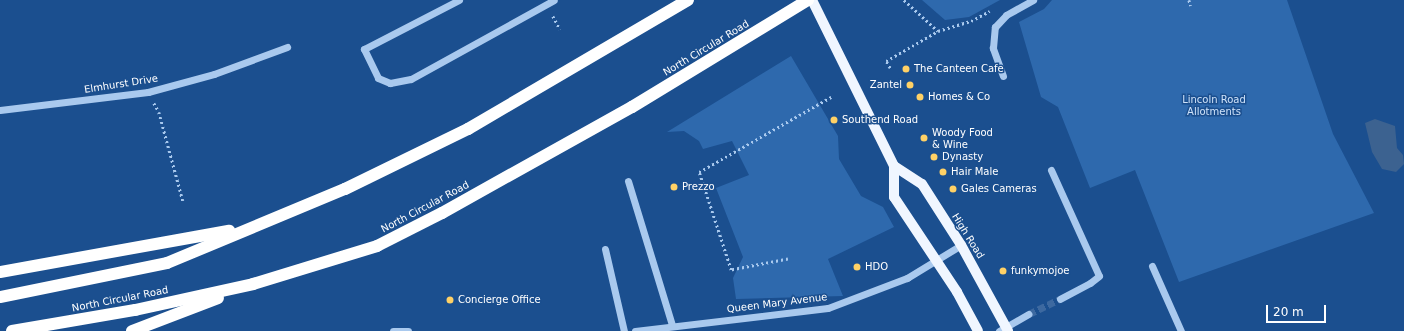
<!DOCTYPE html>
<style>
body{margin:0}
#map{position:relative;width:1404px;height:331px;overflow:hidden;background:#1b4f8f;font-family:"DejaVu Sans",sans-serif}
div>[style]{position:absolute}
.green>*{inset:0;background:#2e69ad}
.water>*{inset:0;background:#3c6290}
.minor-tunnel>*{height:7px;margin-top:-3.5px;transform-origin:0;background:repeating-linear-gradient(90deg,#3d69a0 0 7px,transparent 0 10.5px)}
.path>*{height:2.5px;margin-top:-1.25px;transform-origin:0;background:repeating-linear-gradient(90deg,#a9c9ee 0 2px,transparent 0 5px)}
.minor>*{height:7px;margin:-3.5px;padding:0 3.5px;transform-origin:3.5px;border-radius:3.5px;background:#a9c9ee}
.major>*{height:10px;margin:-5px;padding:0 5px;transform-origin:5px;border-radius:5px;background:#f0f6ff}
.highway>*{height:12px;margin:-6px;padding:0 6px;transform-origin:6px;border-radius:6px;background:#fff}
.dots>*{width:11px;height:11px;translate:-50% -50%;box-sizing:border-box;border:2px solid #1b4f8f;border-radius:50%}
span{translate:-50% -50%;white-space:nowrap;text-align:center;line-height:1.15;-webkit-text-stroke:3px #1b4f8f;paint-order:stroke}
.street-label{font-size:10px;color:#fff}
.poi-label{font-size:10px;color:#fff}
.left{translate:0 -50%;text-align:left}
.right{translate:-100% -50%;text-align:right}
.park-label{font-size:10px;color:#cfe3fa}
.scale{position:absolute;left:1266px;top:305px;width:60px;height:18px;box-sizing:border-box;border:2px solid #fff;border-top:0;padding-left:5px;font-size:12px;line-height:14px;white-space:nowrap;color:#fff;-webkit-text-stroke:3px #1b4f8f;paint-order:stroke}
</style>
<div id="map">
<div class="green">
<i style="clip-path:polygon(922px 0,1000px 0,969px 17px,945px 20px)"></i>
<i style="clip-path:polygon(1052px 0,1287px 0,1333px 134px,1374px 213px,1179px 282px,1135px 170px,1090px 188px,1058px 107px,1041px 97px,1019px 22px,1044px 9px)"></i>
<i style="clip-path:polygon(791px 56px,838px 136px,839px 159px,861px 196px,883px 207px,894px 227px,828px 259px,843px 296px,736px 299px,733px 278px,743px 257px,716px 188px,749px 175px,732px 141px,703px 149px,699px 141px,684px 131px,667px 132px)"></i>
</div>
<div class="water">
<i style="clip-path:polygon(1375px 119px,1395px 126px,1397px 148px,1403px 155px,1404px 164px,1396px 172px,1382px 169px,1372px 152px,1365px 123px)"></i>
</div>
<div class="minor-tunnel">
<i style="left:1029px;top:314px;width:34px;rotate:-26deg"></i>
</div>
<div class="path">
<i style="left:904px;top:0;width:46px;rotate:42.4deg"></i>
<i style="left:1189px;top:0;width:6px;rotate:72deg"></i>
<i style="left:553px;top:16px;width:15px;rotate:62deg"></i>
<i style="left:890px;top:68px;width:8px;rotate:-120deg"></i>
<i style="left:886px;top:61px;width:60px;rotate:-30deg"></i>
<i style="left:938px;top:31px;width:34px;rotate:-17deg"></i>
<i style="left:971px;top:21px;width:21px;rotate:-28deg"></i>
<i style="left:154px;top:103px;width:10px;rotate:61deg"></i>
<i style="left:159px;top:112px;width:92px;rotate:74.9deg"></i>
<i style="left:788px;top:259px;width:58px;rotate:169.1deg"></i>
<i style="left:731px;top:270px;width:103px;rotate:-108.1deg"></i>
<i style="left:699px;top:172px;width:152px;rotate:-29.6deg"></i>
</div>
<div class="minor">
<i style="left:459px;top:0;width:107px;rotate:152.7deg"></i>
<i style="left:364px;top:49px;width:32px;rotate:64deg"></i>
<i style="left:378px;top:78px;width:13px;rotate:23deg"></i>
<i style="left:390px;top:83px;width:21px;rotate:-11deg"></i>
<i style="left:411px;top:79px;width:163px;rotate:-28.9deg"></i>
<i style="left:1003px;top:76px;width:30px;rotate:-110deg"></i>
<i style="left:993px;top:48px;width:21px;rotate:-85deg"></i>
<i style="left:995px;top:27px;width:16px;rotate:-47deg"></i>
<i style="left:1006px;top:15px;width:31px;rotate:-29deg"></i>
<i style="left:0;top:110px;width:149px;rotate:-6.9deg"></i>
<i style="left:148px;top:92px;width:68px;rotate:-15.3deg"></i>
<i style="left:214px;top:74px;width:78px;rotate:-20.3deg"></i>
<i style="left:1051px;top:170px;width:116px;rotate:65.6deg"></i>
<i style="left:1099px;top:276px;width:11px;rotate:142deg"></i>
<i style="left:1090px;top:283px;width:34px;rotate:152deg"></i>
<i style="left:628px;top:181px;width:151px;rotate:73deg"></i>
<i style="left:605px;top:249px;width:84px;rotate:77deg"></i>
<i style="left:1152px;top:266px;width:71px;rotate:66deg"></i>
<i style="left:393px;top:331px;width:15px"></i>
<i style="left:635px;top:331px;width:194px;rotate:-6.8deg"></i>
<i style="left:828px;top:308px;width:85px;rotate:-20.8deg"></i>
<i style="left:907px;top:278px;width:63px;rotate:-31.4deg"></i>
<i style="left:999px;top:331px;width:34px;rotate:-30deg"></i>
</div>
<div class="major">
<i style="left:812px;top:0;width:185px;rotate:63.7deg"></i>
<i style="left:894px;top:166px;width:31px;rotate:90deg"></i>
<i style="left:894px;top:197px;width:114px;rotate:56.4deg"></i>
<i style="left:957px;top:292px;width:44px;rotate:61.7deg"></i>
<i style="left:894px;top:166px;width:33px;rotate:33deg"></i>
<i style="left:922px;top:184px;width:72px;rotate:57.4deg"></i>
<i style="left:961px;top:245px;width:98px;rotate:61.3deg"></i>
</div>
<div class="highway">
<i style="left:0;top:272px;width:233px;rotate:-10.2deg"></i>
<i style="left:0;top:297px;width:170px;rotate:-11.5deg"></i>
<i style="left:167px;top:263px;width:193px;rotate:-22.6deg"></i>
<i style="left:345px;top:189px;width:137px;rotate:-26deg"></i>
<i style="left:468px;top:129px;width:255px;rotate:-30.4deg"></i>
<i style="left:12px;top:331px;width:125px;rotate:-9.7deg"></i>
<i style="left:135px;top:310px;width:121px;rotate:-12.4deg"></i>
<i style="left:253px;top:284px;width:130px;rotate:-17deg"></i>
<i style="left:377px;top:246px;width:73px;rotate:-26.9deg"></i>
<i style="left:442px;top:213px;width:218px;rotate:-29.2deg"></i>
<i style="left:632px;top:107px;width:206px;rotate:-31.3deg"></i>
<i style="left:132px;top:331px;width:92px;rotate:-21deg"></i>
</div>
<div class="dots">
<i style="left:906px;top:69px;background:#ffd166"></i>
<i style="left:910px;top:85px;background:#ffd166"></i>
<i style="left:920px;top:97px;background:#ffd166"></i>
<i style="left:834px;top:120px;background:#ffd166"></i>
<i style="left:924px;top:138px;background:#ffd166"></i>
<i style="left:934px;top:157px;background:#ffd166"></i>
<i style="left:943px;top:172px;background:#ffd166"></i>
<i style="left:674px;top:187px;background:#ffd166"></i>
<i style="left:953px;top:189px;background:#ffd166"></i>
<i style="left:857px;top:267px;background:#ffd166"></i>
<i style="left:1003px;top:271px;background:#ffd166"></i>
<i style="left:450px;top:300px;background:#ffd166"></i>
</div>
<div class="street-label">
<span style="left:706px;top:48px;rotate:-31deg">North Circular Road</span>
<span style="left:121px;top:84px;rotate:-9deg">Elmhurst Drive</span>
<span style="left:425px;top:207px;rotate:-28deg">North Circular Road</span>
<span style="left:968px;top:236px;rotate:58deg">High Road</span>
<span style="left:120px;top:299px;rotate:-11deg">North Circular Road</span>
<span style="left:777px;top:303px;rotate:-7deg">Queen Mary Avenue</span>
</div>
<div class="poi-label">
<span class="left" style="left:914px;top:69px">The Canteen Cafe</span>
<span class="right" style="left:902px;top:85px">Zantel</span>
<span class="left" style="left:928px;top:97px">Homes &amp; Co</span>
<span class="left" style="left:842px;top:120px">Southend Road</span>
<span class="left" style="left:932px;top:138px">Woody Food<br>&amp; Wine</span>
<span class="left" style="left:942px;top:157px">Dynasty</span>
<span class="left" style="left:951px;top:172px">Hair Male</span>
<span class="left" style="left:682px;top:187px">Prezzo</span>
<span class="left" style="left:961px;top:189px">Gales Cameras</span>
<span class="left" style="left:865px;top:267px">HDO</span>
<span class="left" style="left:1011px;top:271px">funkymojoe</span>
<span class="left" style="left:458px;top:300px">Concierge Office</span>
</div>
<div class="park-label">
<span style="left:1214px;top:105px">Lincoln Road<br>Allotments</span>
</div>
<div class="scale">20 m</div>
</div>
